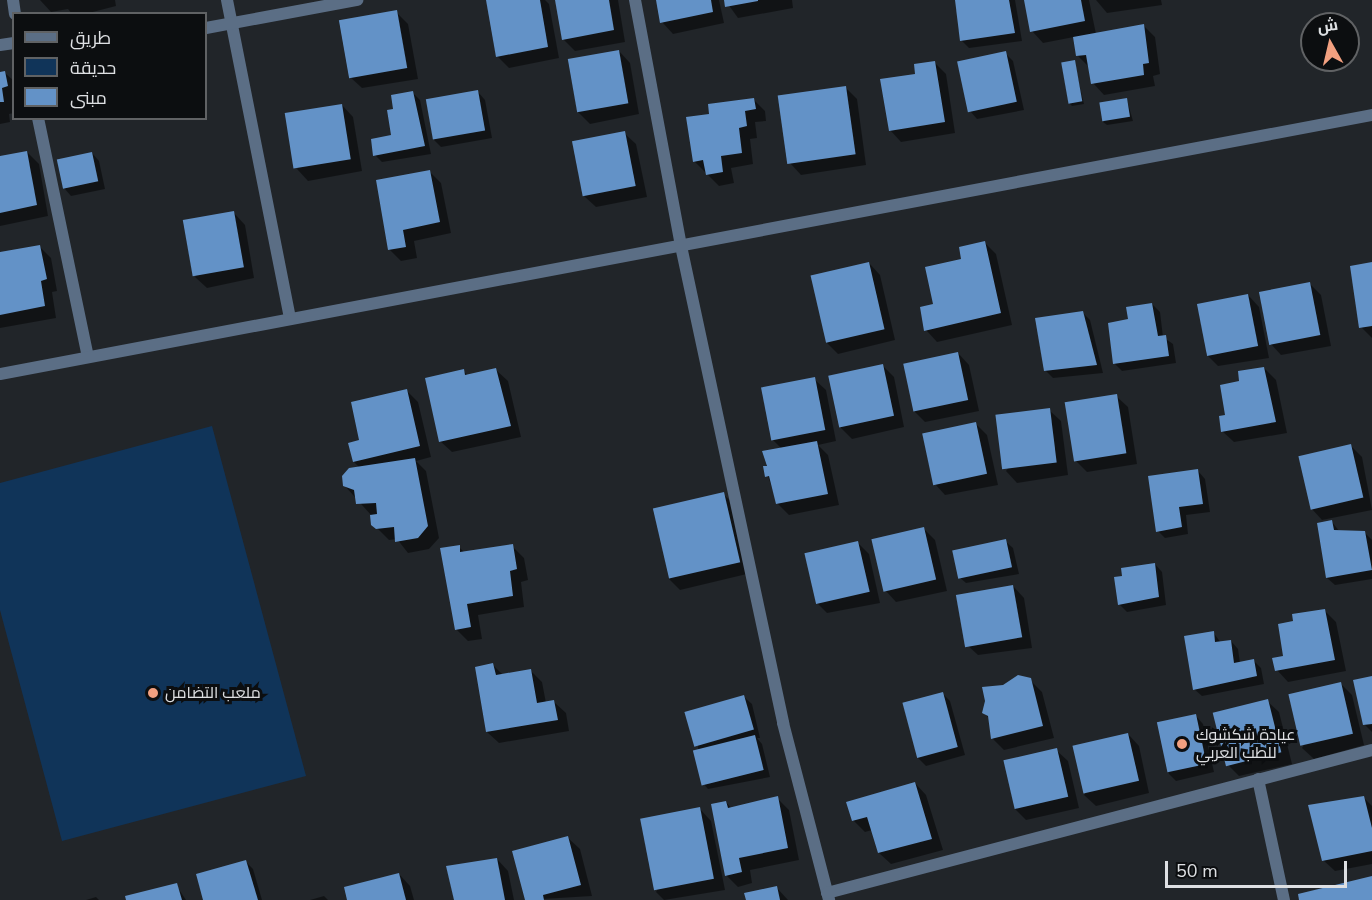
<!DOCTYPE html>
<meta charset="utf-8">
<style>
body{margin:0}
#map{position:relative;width:1372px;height:900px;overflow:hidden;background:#212529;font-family:"Nunito Sans",Cairo,sans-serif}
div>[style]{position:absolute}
.green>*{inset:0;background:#103459}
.shadow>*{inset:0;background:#0007}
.building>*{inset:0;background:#6392c7;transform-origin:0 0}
.minor>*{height:12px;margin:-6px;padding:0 6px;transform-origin:6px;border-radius:6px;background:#5b6e85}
.dots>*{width:16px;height:16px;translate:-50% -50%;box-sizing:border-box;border:3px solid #0c0e10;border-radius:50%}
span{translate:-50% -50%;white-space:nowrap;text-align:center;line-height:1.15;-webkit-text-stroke:6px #0c0e10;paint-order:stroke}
.poi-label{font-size:16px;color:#dee0e3}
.left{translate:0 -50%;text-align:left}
.legend{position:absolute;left:12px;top:12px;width:195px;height:108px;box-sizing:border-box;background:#0c0e10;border:2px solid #606264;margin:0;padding:8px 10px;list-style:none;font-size:18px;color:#dee0e3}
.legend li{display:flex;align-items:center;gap:12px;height:30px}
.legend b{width:30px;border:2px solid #606264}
.north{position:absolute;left:1300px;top:12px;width:60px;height:60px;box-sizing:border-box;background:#0c0e10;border:2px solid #606264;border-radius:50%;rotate:352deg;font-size:16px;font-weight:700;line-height:24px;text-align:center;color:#dee0e3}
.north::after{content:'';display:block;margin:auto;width:21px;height:27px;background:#f2a080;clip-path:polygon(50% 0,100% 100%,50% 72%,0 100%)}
.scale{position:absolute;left:1165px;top:861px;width:182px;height:27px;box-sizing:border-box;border:3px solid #dee0e3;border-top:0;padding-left:8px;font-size:18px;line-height:21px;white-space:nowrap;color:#dee0e3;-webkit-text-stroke:4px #0c0e10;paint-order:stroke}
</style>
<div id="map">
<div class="green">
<i style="clip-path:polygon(212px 426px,306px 776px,62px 841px,0 610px,0 483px)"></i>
</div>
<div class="shadow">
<i style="clip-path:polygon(40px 0,115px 0,116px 6px,85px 14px,72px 14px,68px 9px,51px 12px)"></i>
<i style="clip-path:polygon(492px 0,545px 0,549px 4px,559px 58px,509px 68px,497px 56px)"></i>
<i style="clip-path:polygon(557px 0,618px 0,625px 42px,575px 51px,564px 40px)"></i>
<i style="clip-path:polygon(658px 0,719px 0,724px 23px,673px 34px,662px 22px)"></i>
<i style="clip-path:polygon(725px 0,792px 0,793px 8px,738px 18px)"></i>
<i style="clip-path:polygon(956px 0,1015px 0,1022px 41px,969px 48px,962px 41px)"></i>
<i style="clip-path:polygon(1026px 0,1089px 0,1096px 34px,1143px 25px,1155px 37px,1160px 74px,1153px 76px,1155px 86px,1104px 95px,1093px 83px,1089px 67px,1078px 56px,1074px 37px,1043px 43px,1032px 31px)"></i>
<i style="clip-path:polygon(1096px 0,1161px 0,1162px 5px,1107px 13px)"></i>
<i style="clip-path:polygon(396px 12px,408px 24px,418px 79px,362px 88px,350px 77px)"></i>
<i style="clip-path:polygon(619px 51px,630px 63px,639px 114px,590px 124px,578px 112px)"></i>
<i style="clip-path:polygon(1005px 53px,1013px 61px,1024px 110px,977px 119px,970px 111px)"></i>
<i style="clip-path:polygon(1074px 62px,1084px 104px,1072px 106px,1069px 103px)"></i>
<i style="clip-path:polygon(935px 63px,946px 74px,955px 133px,901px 142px,890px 130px,917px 75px)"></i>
<i style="clip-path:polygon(5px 73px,14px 81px,14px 113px,9px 114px,10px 122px,0 124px,0 74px)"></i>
<i style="clip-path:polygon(845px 87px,857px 99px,866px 165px,801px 175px,790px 163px)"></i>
<i style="clip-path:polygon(478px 92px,485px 100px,492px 138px,441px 147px,433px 139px)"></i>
<i style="clip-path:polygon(413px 93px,420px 100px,431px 154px,382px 162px,375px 155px,393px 136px,395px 111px)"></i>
<i style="clip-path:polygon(753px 99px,765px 111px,766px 121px,755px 122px,757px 138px,750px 139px,753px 164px,731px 168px,734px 183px,719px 186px,694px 161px,711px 115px)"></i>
<i style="clip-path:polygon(1127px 100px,1133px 121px,1107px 125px,1103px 122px)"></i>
<i style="clip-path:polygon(342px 105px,353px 117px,362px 171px,308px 181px,297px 169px)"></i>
<i style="clip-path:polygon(624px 133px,636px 144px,647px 197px,596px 207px,584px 196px)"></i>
<i style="clip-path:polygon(27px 152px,39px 164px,48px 216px,0 226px,0 157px)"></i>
<i style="clip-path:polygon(92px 153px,99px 161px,105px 189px,71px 196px,64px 188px)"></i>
<i style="clip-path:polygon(430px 172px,441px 183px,451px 233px,414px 241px,417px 258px,401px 261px,389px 249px)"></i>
<i style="clip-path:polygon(234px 213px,245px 225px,254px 278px,207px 288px,195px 277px)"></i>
<i style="clip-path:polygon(985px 243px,996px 254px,1012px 325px,937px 342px,926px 330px,934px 306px)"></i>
<i style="clip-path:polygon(39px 246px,51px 258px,57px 291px,52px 292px,56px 318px,0 328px,0 253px)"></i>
<i style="clip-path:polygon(869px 263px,880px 275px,895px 340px,838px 354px,827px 343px)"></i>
<i style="clip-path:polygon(1372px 264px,1372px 338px,1361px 327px)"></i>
<i style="clip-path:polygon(1310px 284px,1321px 295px,1331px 346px,1281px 355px,1270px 343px)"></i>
<i style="clip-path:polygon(1248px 295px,1259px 307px,1269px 358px,1218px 366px,1206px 354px)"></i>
<i style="clip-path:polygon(1152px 304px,1160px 312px,1163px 337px,1173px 344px,1176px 363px,1122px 371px,1114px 363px,1129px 321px)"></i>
<i style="clip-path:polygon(1083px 313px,1090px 320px,1103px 373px,1053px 378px,1045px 370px)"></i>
<i style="clip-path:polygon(958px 353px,969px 365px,979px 411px,925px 422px,913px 410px)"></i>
<i style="clip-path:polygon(882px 365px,894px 377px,904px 427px,852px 439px,840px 427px)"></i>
<i style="clip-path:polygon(1264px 368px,1276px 380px,1287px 433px,1234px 442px,1222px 431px,1227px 416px,1241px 383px)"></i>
<i style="clip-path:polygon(496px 370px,508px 381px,521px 437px,452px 452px,440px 441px,463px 371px,469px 376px)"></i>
<i style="clip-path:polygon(814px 379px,826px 390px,836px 441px,818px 445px,828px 455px,839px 505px,789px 515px,777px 503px,765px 467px,782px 449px,773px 440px)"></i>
<i style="clip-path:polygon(407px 391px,418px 402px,431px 457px,416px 461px,426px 471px,439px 538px,429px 549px,408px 553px,397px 539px,389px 540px,373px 524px,371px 515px,344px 485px,360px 468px,354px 462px,361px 441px)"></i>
<i style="clip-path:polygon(1116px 396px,1128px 407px,1137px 464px,1087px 472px,1075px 460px)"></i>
<i style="clip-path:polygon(1049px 410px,1061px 421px,1068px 475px,1017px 483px,1006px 471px)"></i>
<i style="clip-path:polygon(975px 423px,987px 435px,998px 485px,945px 495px,934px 483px)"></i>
<i style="clip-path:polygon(1351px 446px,1362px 457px,1372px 510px,1322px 520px,1311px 508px)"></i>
<i style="clip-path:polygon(1198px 471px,1205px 479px,1210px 512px,1186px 515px,1188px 534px,1165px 538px,1158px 531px)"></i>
<i style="clip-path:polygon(723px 494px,735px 505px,751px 573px,680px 590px,669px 579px)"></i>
<i style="clip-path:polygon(1332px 522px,1340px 532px,1364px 532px,1372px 540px,1372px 579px,1335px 585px,1327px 578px)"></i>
<i style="clip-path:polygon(924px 529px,935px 540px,947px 591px,896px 602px,885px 590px)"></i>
<i style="clip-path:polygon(1005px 541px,1013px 548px,1019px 574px,966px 583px,958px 576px)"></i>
<i style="clip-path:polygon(857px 542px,869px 554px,880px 603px,827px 613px,816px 602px)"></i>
<i style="clip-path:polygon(512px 546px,524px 558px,528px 580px,521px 582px,524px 607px,478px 615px,482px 639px,468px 641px,456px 629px,459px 547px,465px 553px)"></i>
<i style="clip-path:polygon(1155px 564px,1162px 572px,1166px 605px,1127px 612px,1119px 604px)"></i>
<i style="clip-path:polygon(1013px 586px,1024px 598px,1032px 648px,978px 655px,966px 644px)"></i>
<i style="clip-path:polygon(1324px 610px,1336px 622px,1346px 671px,1288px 682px,1277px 670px,1285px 657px,1294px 622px)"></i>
<i style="clip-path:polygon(1213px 632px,1221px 643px,1231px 641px,1238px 649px,1240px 663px,1254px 661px,1261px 668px,1264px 684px,1202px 696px,1194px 689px)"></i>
<i style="clip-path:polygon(493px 665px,503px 675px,531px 671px,542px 682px,546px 703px,554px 702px,566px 713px,569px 731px,499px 743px,487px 732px)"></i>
<i style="clip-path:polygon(1372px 677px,1372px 732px,1365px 725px)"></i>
<i style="clip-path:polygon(1030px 680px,1042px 692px,1054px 738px,1004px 750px,993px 739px,990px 719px,984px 713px,1004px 686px)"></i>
<i style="clip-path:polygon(1341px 684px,1352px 695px,1364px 745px,1314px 759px,1302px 748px)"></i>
<i style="clip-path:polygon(942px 693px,950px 701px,965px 755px,926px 766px,918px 758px)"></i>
<i style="clip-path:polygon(744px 697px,752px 704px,760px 738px,757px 738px,762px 744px,770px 777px,708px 789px,701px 781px,698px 746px,693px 741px)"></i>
<i style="clip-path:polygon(1267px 701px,1279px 712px,1292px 764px,1239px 776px,1227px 764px)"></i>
<i style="clip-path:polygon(1196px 716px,1203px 724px,1214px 772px,1176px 781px,1169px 774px,1158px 725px)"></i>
<i style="clip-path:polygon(1128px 734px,1139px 746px,1149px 793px,1096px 806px,1084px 795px)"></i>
<i style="clip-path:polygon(1056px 750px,1068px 761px,1079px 808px,1026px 820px,1015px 809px,1005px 761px)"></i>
<i style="clip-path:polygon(915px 783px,926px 795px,943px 850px,891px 864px,879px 853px,872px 830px,865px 832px,853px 820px)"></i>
<i style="clip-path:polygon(777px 798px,789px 810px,799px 860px,750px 870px,752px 883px,738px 887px,726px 875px,726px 802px,732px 809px)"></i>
<i style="clip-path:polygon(1364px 798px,1372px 806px,1372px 864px,1335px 871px,1323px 860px)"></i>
<i style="clip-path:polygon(700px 809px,711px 821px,725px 890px,664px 900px,656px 892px)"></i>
<i style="clip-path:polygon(568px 838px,580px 849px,592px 896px,526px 900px)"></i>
<i style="clip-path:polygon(497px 859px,508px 871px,514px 900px,455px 900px)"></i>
<i style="clip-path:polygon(246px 862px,253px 869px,262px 900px,204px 900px)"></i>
<i style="clip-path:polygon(399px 874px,410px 886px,414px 900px,348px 900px)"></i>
<i style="clip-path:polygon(176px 885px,186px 900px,127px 900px)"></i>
<i style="clip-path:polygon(777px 888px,788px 900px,747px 900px)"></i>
<i style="clip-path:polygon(324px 896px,328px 900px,310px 900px)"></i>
<i style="clip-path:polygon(96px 897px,99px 900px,86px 900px)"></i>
</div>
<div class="building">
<i style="clip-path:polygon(486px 0,540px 0,548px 47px,496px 57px)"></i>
<i style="clip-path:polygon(555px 0,609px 0,614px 30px,562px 40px)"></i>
<i style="clip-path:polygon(656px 0,711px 0,713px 12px,660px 23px)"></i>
<i style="clip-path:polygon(724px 0,758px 0,758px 1px,725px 7px)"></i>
<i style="clip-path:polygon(955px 0,1009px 0,1015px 33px,960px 41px)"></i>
<i style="clip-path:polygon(1024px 0,1081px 0,1085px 21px,1030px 32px)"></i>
<i style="left:397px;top:10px;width:59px;height:59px;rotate:80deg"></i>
<i style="clip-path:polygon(1144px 24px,1149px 63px,1143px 64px,1144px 75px,1091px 84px,1086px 55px,1076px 56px,1073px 37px)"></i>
<i style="left:619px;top:50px;width:54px;height:52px;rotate:80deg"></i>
<i style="left:1006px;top:51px;width:52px;height:50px;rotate:78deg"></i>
<i style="left:1075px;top:60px;width:42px;height:14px;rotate:80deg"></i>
<i style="clip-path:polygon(935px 61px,945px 122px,889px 131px,880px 79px,915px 74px,914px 64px)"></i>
<i style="clip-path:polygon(5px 71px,8px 86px,2px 88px,4px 102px,0 102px,0 72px)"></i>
<i style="left:846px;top:86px;width:69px;height:69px;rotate:82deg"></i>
<i style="left:478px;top:90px;width:41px;height:53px;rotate:80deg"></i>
<i style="clip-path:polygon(413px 91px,425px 146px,373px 156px,371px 139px,391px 135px,387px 110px,393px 109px,391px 95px)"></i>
<i style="clip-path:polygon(754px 98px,756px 109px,745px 111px,747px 126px,739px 128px,742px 153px,721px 156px,723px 172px,706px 175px,703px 160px,693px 162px,686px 117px,709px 114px,708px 104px)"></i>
<i style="left:1127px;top:98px;width:19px;height:28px;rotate:81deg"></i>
<i style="left:342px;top:104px;width:56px;height:58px;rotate:81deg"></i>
<i style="left:625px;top:131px;width:56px;height:54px;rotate:79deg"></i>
<i style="clip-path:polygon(27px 151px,37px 205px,0 213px,0 156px)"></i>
<i style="left:92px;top:152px;width:30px;height:36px;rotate:78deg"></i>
<i style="clip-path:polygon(430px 170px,440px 222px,403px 230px,406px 247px,388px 250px,376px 180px)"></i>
<i style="left:234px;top:211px;width:57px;height:52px;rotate:80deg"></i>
<i style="clip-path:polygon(985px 241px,1001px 313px,924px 331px,920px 307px,933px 304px,925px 267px,961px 259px,959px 247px)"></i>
<i style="clip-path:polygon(40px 245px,47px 279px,41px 281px,45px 306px,0 315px,0 252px)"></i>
<i style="left:869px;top:262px;width:69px;height:60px;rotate:77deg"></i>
<i style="clip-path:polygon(1372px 262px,1372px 326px,1359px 328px,1350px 266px)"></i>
<i style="left:1310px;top:282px;width:54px;height:52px;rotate:79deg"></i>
<i style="left:1248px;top:294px;width:53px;height:52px;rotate:79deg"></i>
<i style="clip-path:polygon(1152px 303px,1158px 336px,1166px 335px,1169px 356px,1113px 364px,1108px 323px,1128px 319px,1126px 307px)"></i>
<i style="clip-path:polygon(1083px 311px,1097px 365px,1044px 371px,1035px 318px)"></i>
<i style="left:958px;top:352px;width:49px;height:56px;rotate:78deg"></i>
<i style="left:883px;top:364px;width:53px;height:56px;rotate:78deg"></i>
<i style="clip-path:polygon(1264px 367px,1276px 422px,1221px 432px,1219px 416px,1225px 415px,1220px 385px,1239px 381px,1238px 371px)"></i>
<i style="clip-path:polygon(496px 368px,511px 426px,439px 442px,425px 378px,464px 369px,465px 375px)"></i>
<i style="left:815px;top:377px;width:54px;height:55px;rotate:79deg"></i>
<i style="clip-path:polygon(407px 389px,420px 446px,353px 462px,348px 443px,359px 440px,351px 402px)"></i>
<i style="left:1117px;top:394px;width:60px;height:53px;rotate:81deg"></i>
<i style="left:1050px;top:408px;width:55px;height:55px;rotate:83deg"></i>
<i style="left:976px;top:422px;width:53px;height:55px;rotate:78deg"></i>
<i style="clip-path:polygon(817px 441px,828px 494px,776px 504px,769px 476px,765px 477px,763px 466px,767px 466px,762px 451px)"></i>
<i style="left:1351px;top:444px;width:55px;height:54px;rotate:77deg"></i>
<i style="clip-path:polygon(415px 458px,428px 526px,418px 538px,395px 542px,394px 527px,376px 529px,371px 525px,370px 515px,377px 514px,376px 503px,356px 504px,354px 490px,343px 486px,342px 476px,349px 468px)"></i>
<i style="clip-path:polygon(1198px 469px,1203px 504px,1179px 507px,1182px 527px,1156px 532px,1148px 476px)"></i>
<i style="left:724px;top:492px;width:72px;height:73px;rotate:77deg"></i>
<i style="clip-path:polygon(1332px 520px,1334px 530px,1365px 531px,1372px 570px,1326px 578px,1317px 523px)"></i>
<i style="left:924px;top:527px;width:54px;height:54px;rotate:77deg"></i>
<i style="left:1006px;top:539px;width:29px;height:55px;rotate:78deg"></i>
<i style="left:858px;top:541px;width:52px;height:55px;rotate:77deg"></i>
<i style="clip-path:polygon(513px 544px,517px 569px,510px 571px,513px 596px,467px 604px,471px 627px,455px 630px,440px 548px,460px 545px,460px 552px)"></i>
<i style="clip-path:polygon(1155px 563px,1159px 597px,1118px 605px,1114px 577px,1122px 576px,1121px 568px)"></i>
<i style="left:1013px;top:585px;width:53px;height:58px;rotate:80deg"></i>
<i style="clip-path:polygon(1325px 609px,1335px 660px,1275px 671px,1272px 658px,1283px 656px,1278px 624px,1293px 621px,1292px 614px)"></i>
<i style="clip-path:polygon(1214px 631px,1215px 642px,1231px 640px,1234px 663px,1254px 659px,1257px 676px,1193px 690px,1184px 636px)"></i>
<i style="clip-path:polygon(493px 663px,496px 675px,531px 669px,537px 703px,554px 700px,558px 720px,486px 732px,475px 667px)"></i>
<i style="clip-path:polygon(1018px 675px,1031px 678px,1043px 726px,991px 739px,988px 716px,982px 713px,985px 701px,982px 687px,1003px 685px)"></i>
<i style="clip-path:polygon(1372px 676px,1372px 724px,1363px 725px,1353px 680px)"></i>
<i style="left:1341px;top:682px;width:53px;height:54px;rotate:77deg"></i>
<i style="left:943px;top:692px;width:57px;height:42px;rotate:75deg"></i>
<i style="left:744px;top:695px;width:36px;height:62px;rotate:74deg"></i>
<i style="left:1268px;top:699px;width:55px;height:57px;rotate:76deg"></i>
<i style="left:1196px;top:714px;width:51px;height:40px;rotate:78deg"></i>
<i style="left:1128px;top:733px;width:49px;height:57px;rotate:77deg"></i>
<i style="left:755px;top:735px;width:36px;height:64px;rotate:76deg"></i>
<i style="left:1057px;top:748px;width:50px;height:55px;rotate:77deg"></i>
<i style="clip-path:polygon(915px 782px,932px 839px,878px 853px,867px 817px,852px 821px,846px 802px)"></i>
<i style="clip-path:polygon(778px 796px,788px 848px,739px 858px,742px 872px,725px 876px,711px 804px,726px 801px,728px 808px)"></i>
<i style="clip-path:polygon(1364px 796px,1372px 828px,1372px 851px,1322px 861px,1308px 805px)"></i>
<i style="left:700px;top:807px;width:73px;height:61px;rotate:79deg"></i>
<i style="clip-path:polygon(568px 836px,581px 885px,543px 895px,544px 900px,525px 900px,512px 851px)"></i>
<i style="clip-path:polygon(497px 858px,505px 900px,454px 900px,446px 866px)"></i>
<i style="clip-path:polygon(246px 860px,258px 900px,203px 900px,196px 874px)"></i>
<i style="clip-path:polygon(399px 873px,406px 900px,347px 900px,344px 887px)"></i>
<i style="clip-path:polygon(1372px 876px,1372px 900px,1299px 900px,1298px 894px)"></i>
<i style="clip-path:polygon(177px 883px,182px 900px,126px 900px,125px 896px)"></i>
<i style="clip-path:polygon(777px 886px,780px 900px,746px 900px,744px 893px)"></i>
</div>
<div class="minor">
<i style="left:13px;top:0;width:14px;rotate:82deg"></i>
<i style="left:227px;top:0;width:325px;rotate:78.8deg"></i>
<i style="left:635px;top:0;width:250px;rotate:79.4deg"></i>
<i style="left:681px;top:246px;width:488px;rotate:77.9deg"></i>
<i style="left:783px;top:723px;width:183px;rotate:75.4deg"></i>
<i style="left:206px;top:28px;width:154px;rotate:-10.5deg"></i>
<i style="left:0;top:45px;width:14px;rotate:-8deg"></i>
<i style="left:38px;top:118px;width:244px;rotate:78.2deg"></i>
<i style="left:0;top:374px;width:1396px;rotate:-10.69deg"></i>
<i style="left:1258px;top:779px;width:124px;rotate:77.9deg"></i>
<i style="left:827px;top:893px;width:563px;rotate:-14.7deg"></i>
</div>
<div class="dots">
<i style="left:153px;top:693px;background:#f2a080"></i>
<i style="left:1182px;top:744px;background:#f2a080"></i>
</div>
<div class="poi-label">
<span class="left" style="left:165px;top:693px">ملعب التضامن</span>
<span class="left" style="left:1196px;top:744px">عيادة شكشوك<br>للطب العربي</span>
</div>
<ul class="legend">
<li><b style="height:8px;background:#5b6e85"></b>طريق</li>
<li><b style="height:16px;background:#103459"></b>حديقة</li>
<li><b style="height:16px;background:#6392c7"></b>مبنى</li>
</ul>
<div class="north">ش</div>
<div class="scale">50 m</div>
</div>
